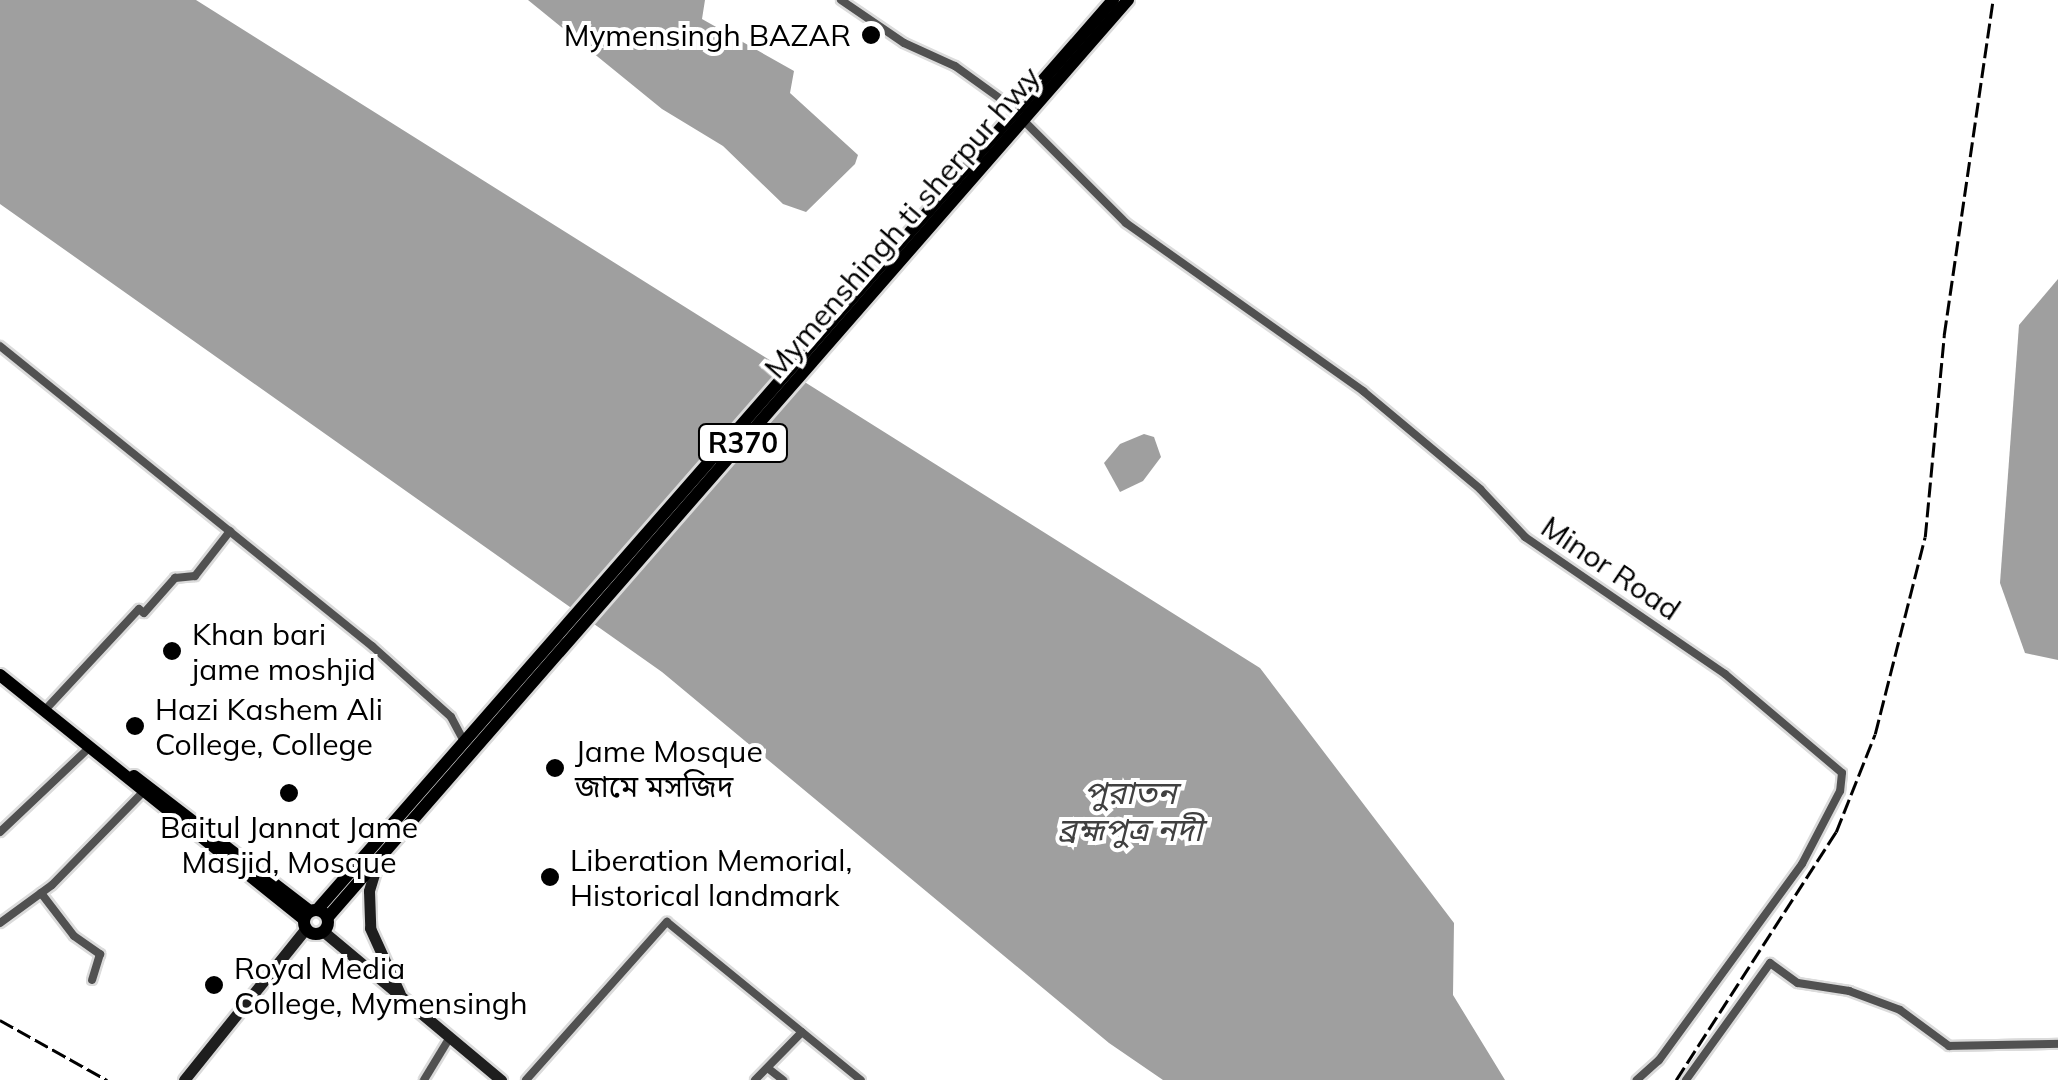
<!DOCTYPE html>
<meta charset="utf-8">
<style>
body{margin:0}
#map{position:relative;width:2058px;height:1080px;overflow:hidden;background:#fff;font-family:Mulish,"Noto Sans Bengali",sans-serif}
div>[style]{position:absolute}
.water>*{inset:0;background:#9f9f9f}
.roads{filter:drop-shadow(2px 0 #dbdbdb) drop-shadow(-2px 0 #dbdbdb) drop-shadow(0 2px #dbdbdb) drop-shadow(0 -2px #dbdbdb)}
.street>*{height:8px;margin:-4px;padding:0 4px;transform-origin:4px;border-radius:4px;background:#515151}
.secondary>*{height:11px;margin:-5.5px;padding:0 5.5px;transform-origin:5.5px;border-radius:5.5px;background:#1e1e1e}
.primary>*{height:12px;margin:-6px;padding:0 6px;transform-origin:6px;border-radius:6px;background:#000}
.primary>.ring{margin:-6px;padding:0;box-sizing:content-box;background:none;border:12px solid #000;border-radius:50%}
.rail>*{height:2.5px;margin-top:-1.25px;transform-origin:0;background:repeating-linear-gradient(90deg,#000 0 15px,transparent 0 20px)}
.dots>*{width:28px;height:28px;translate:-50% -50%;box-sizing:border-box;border:5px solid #fff;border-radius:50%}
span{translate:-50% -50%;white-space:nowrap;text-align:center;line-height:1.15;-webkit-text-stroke:8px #fff;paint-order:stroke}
.shield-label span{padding:2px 8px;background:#fff;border:2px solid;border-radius:8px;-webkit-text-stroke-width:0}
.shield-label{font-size:28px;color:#000;font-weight:700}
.poi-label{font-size:30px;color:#000}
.right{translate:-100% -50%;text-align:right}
.left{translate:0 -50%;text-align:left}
.street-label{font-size:30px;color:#000}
.water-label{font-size:32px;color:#404040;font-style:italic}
</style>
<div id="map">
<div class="water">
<i style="clip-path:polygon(0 0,196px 0,1260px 668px,1454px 923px,1453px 995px,1505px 1080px,1163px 1080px,1109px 1043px,662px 672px,0 204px)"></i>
<i style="clip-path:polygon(528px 0,705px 0,702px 19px,794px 71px,790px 93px,858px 155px,855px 164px,806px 212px,783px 204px,723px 146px,662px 109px)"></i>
<i style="clip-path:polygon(2058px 279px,2058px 660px,2025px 653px,2000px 583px,2019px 325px)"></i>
<i style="clip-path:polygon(1144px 434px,1154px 437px,1161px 457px,1143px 481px,1120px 492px,1104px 463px,1120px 444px)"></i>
</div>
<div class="roads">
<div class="street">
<i style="left:841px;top:0;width:76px;rotate:34.3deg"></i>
<i style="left:904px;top:43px;width:56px;rotate:24.3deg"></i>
<i style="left:955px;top:66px;width:75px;rotate:35.8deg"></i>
<i style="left:1024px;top:121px;width:144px;rotate:45deg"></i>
<i style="left:1126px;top:223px;width:291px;rotate:35.3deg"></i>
<i style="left:1363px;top:391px;width:153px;rotate:39.9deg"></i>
<i style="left:1480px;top:489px;width:66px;rotate:46.8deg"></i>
<i style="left:1525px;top:537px;width:242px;rotate:34.4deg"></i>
<i style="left:1725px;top:674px;width:153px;rotate:40.2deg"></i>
<i style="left:1842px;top:773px;width:18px;rotate:96deg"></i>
<i style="left:1840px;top:791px;width:82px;rotate:117.5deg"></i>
<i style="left:1802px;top:864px;width:243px;rotate:126.1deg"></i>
<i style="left:1659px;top:1060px;width:30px;rotate:138deg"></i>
<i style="left:0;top:346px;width:478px;rotate:38.9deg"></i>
<i style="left:372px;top:646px;width:106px;rotate:41.9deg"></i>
<i style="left:451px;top:717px;width:26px;rotate:62deg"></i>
<i style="left:45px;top:710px;width:138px;rotate:-47.1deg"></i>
<i style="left:139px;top:609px;width:6px;rotate:39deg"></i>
<i style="left:144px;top:613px;width:47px;rotate:-48.5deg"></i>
<i style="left:175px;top:578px;width:20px;rotate:-6deg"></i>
<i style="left:195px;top:576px;width:57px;rotate:-52.1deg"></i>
<i style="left:0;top:832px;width:124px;rotate:-43.4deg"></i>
<i style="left:41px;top:893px;width:54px;rotate:52.5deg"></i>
<i style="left:74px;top:936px;width:32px;rotate:35deg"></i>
<i style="left:100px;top:954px;width:27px;rotate:107deg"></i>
<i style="left:0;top:923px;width:64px;rotate:-36.2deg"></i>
<i style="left:52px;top:885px;width:129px;rotate:-45.6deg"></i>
<i style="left:769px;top:1069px;width:18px;rotate:38deg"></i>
<i style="left:424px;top:1080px;width:50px;rotate:-58.8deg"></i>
<i style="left:526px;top:1080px;width:212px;rotate:-48.3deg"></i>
<i style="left:667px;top:922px;width:250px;rotate:39.2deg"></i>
<i style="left:755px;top:1080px;width:67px;rotate:-45.6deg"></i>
<i style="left:1686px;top:1080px;width:144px;rotate:-54.3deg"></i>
<i style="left:1770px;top:963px;width:34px;rotate:36deg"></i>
<i style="left:1798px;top:983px;width:52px;rotate:8.9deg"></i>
<i style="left:1849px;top:991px;width:54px;rotate:20.4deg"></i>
<i style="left:1900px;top:1010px;width:61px;rotate:36.3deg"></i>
<i style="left:1949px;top:1046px;width:109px;rotate:-1.1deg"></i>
</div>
<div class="secondary">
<i style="left:378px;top:861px;width:31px;rotate:107deg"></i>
<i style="left:369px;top:891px;width:37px;rotate:88deg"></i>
<i style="left:370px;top:928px;width:72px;rotate:65.6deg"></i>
<i style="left:324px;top:932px;width:231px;rotate:39.9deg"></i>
<i style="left:184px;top:1080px;width:195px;rotate:-51.2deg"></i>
</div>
<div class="primary">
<i style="left:0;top:675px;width:390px;rotate:38.8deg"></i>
<i style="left:134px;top:776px;width:222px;rotate:37.5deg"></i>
<i class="ring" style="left:304px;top:910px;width:12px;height:12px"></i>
<i style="left:317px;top:910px;width:1209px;rotate:-48.82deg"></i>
<i style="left:328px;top:917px;width:1217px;rotate:-48.9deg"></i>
</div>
</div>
<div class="rail">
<i style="left:0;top:1020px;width:123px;rotate:29.3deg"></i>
<i style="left:1676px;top:1080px;width:295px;rotate:-57.2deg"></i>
<i style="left:1836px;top:832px;width:105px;rotate:-68.3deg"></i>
<i style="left:1875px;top:734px;width:203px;rotate:-75.8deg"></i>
<i style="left:1925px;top:537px;width:203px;rotate:-84.6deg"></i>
<i style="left:1944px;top:335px;width:339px;rotate:-81.7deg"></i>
</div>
<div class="dots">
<i style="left:871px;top:35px;background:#000"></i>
<i style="left:172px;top:651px;background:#000"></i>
<i style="left:135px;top:726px;background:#000"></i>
<i style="left:555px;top:768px;background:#000"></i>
<i style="left:289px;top:793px;background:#000"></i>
<i style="left:550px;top:877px;background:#000"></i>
<i style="left:214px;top:985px;background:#000"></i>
</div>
<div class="shield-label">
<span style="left:743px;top:443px">R370</span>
</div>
<div class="poi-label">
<span class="right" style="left:851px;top:35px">Mymensingh BAZAR</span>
<span class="left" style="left:192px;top:651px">Khan bari<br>jame moshjid</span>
<span class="left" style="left:155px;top:726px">Hazi Kashem Ali<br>College, College</span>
<span class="left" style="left:575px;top:768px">Jame Mosque<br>জামে মসজিদ</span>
<span style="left:289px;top:844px">Baitul Jannat Jame<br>Masjid, Mosque</span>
<span class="left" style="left:570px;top:877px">Liberation Memorial,<br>Historical landmark</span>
<span class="left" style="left:234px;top:985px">Royal Media<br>College, Mymensingh</span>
</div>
<div class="street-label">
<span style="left:902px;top:222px;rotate:-49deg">Mymenshingh ti sherpur hwy</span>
<span style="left:1611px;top:568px;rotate:34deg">Minor Road</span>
</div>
<div class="water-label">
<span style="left:1130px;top:811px">পুরাতন<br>ব্রহ্মপুত্র নদী</span>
</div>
</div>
